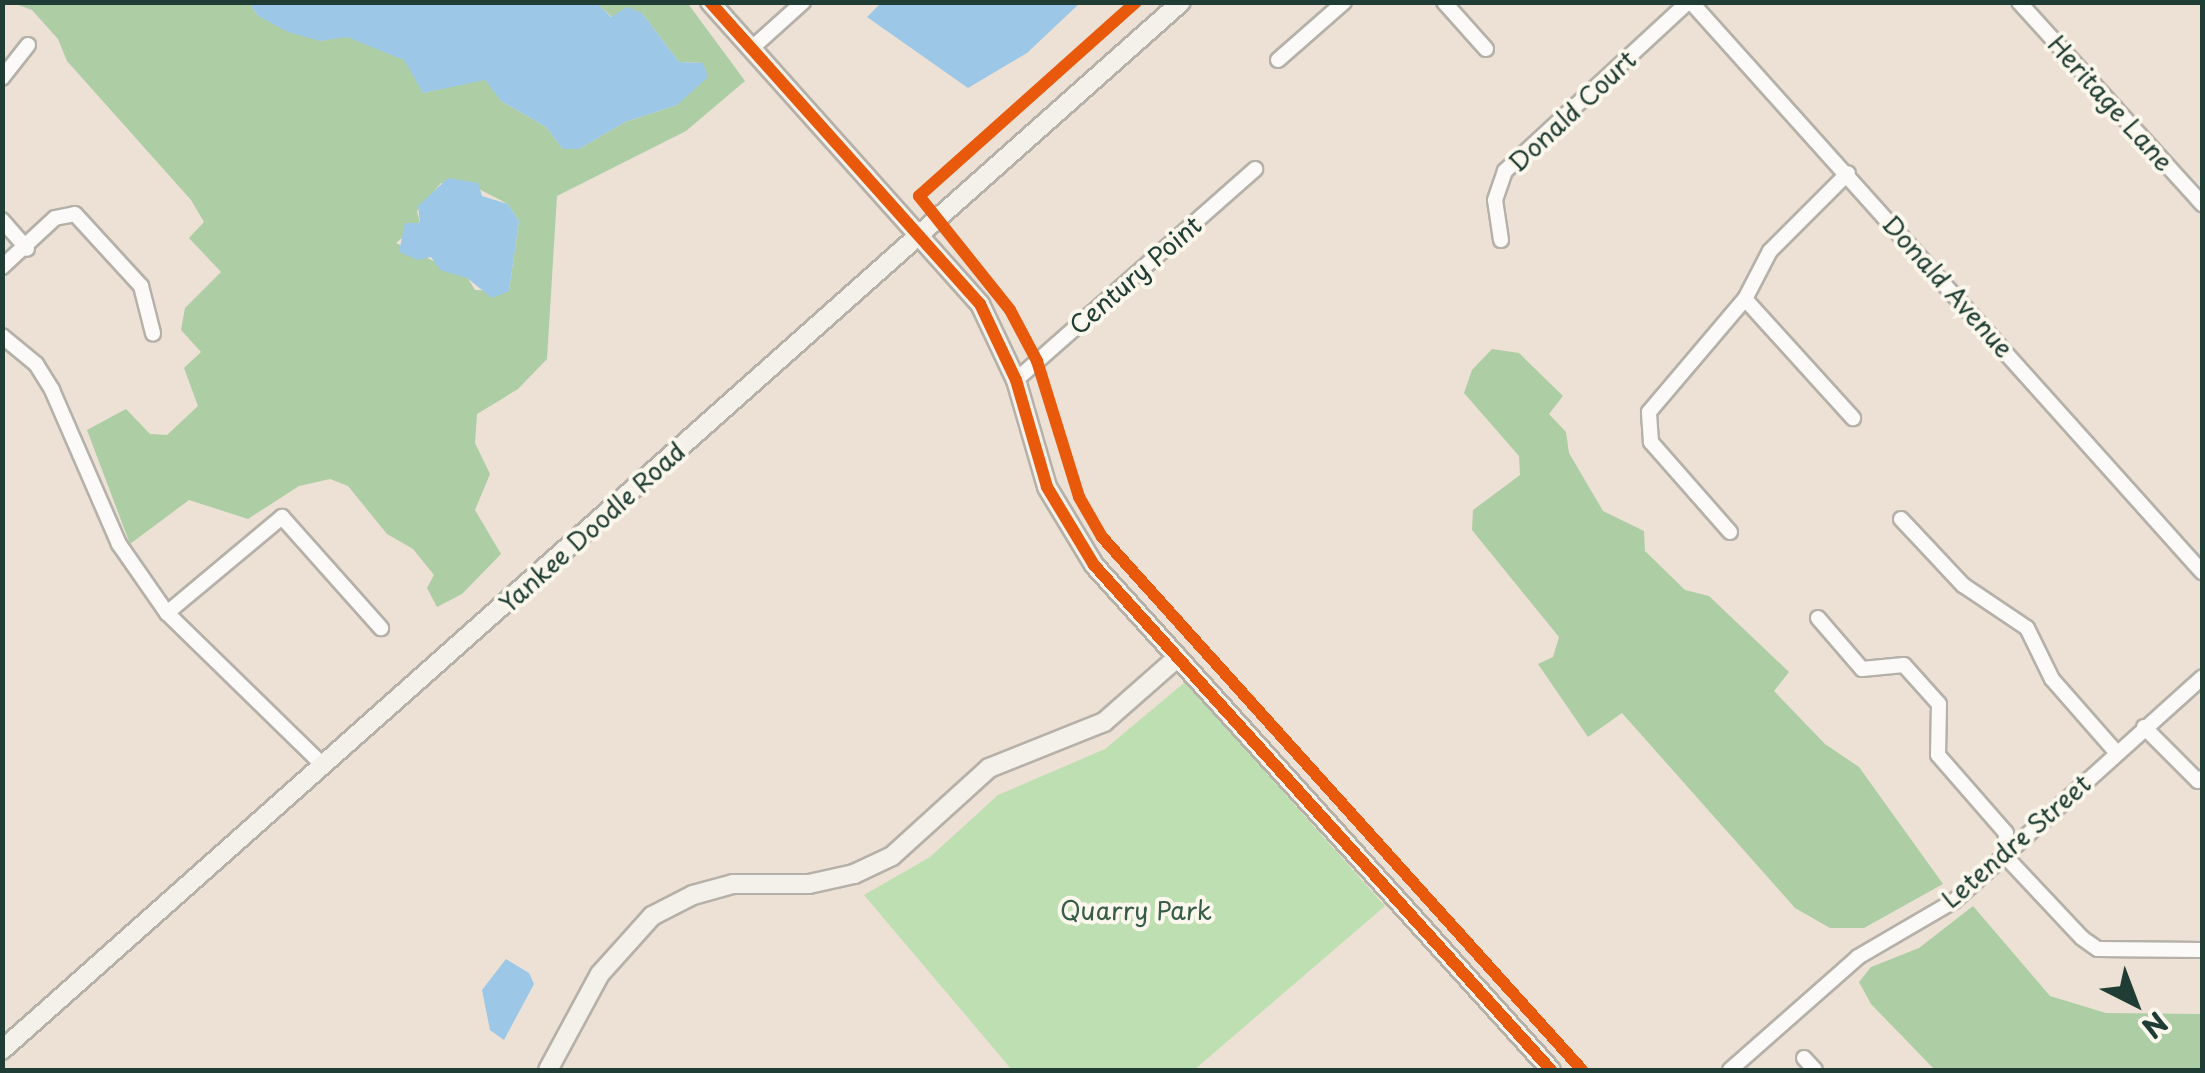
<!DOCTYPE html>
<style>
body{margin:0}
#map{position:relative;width:2205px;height:1073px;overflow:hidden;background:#ece1d4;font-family:"Playpen Sans",sans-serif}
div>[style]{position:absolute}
.green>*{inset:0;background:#bedfb2}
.forest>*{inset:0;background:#adcda5}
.water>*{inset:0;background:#9cc7e7}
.roads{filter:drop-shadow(2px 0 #b5b1a9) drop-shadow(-2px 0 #b5b1a9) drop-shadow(0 2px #b5b1a9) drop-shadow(0 -2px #b5b1a9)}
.street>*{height:14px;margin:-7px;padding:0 7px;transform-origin:7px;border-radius:7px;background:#fcfaf9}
.secondary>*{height:18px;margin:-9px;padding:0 9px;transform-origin:9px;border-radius:9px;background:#f4f0ea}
.cycleway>*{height:12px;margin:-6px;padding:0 6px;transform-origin:6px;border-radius:6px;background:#e8590c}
span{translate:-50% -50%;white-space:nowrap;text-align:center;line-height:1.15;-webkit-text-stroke:8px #fbf7ec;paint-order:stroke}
.street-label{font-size:25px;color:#1f3d34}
.park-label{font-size:25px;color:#375d48}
.frame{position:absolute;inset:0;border:5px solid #1f3d34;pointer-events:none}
.north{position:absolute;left:2085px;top:953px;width:100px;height:100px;-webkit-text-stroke:8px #fbf7ec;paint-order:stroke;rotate:138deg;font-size:28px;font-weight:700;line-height:40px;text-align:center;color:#1f3d34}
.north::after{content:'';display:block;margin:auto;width:35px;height:45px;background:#1f3d34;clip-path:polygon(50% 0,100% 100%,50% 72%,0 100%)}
</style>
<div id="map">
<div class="green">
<i style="clip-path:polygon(1185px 682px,1385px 906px,1194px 1070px,1012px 1070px,864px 895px,930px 857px,998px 795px,1105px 749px)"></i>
</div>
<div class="forest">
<i style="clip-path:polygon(evenodd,13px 3px,249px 3px,258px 16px,320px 41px,347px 36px,405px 60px,423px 93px,485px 79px,501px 101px,546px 127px,563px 149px,579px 149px,625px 122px,677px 105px,703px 63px,679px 62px,642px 13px,612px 17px,596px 3px,689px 5px,745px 81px,686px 131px,557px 196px,547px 359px,518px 389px,477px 414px,475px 443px,490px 474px,475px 510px,501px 554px,462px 594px,437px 607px,427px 588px,434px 575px,413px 549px,387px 534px,348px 486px,330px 479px,299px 486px,248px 519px,189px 500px,130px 544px,87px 430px,126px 409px,150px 434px,167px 435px,198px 406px,184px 368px,201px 352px,181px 330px,185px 308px,221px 272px,189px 238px,204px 222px,191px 200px,67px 61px,58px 39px,32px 10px,13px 3px,441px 183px,469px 184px,508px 204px,519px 221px,509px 291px,475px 290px,467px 277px,396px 243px,420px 223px,417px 211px,441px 183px)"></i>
<i style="clip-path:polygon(1492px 349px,1519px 353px,1563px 396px,1549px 414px,1566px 432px,1569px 453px,1603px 511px,1644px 531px,1645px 551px,1685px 590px,1709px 596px,1789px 672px,1774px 691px,1825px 744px,1859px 767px,1943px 884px,1864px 928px,1830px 928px,1795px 908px,1622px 713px,1588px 737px,1538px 664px,1553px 657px,1559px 637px,1472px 530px,1473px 510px,1520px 475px,1519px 456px,1464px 393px,1472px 370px)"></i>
<i style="clip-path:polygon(1973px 906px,2050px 996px,2106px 1013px,2202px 1014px,2202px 1070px,1935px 1070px,1871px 1004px,1859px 982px,1871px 967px,1919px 948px)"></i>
</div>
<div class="water">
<i style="clip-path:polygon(596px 2px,611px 17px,627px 7px,642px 13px,679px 62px,703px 63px,708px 77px,677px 105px,625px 122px,579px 149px,563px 149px,546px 127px,501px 101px,485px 80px,423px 93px,404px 60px,347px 37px,320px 41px,288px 32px,258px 16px,249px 3px)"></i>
<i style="clip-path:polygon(881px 3px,881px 2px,1080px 3px,1027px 53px,968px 88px,867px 17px)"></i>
<i style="clip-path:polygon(448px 178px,478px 183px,482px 196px,508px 204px,519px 221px,509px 291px,492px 298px,467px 278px,440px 270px,431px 257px,418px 260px,399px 252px,405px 223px,420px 223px,418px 206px)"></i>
<i style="clip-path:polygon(506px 959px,529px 973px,534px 984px,504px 1040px,490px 1030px,482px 990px)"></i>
</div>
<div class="roads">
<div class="street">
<i style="left:1444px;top:2px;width:63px;rotate:48.2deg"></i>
<i style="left:1691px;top:2px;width:766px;rotate:48.12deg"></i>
<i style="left:2019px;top:2px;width:273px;rotate:47.8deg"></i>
<i style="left:752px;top:48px;width:69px;rotate:-42deg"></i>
<i style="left:1278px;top:60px;width:88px;rotate:-41.3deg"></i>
<i style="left:2px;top:78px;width:42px;rotate:-51.8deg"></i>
<i style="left:2px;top:220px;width:38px;rotate:49deg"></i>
<i style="left:1501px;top:240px;width:40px;rotate:-98.5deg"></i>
<i style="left:1495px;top:200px;width:31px;rotate:-71deg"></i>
<i style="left:1505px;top:171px;width:249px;rotate:-42.7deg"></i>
<i style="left:2px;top:267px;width:72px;rotate:-42.8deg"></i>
<i style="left:55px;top:218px;width:20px;rotate:-11deg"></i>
<i style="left:75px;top:214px;width:98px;rotate:47.5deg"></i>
<i style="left:141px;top:286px;width:49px;rotate:75.7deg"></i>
<i style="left:1745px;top:299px;width:161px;rotate:47.8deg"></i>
<i style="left:2px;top:336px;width:44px;rotate:39.5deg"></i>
<i style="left:36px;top:364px;width:31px;rotate:58deg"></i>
<i style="left:52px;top:390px;width:168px;rotate:66.5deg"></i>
<i style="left:119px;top:544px;width:84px;rotate:55.2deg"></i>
<i style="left:167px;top:613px;width:218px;rotate:44.3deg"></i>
<i style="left:1016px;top:380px;width:319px;rotate:-41.4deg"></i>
<i style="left:1901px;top:519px;width:91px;rotate:46.8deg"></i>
<i style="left:1963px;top:585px;width:77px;rotate:33.9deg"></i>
<i style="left:2027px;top:628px;width:57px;rotate:63.9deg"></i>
<i style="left:2052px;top:679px;width:97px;rotate:48.8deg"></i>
<i style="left:1730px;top:532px;width:120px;rotate:-131.3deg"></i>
<i style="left:1651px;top:442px;width:30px;rotate:-94deg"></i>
<i style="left:1649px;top:412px;width:148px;rotate:-49.7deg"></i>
<i style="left:1745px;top:299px;width:54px;rotate:-62.5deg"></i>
<i style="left:1770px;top:251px;width:110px;rotate:-45deg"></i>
<i style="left:167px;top:613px;width:150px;rotate:-39.9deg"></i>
<i style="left:282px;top:517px;width:149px;rotate:48.3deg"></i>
<i style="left:1818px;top:618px;width:67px;rotate:49.2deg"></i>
<i style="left:1862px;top:669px;width:42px;rotate:-5.4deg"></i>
<i style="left:1904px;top:665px;width:52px;rotate:48.1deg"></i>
<i style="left:1939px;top:704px;width:51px;rotate:91.1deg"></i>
<i style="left:1938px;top:755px;width:103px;rotate:48.9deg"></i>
<i style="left:2006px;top:833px;width:23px;rotate:92deg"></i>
<i style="left:2005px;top:856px;width:112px;rotate:46.8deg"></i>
<i style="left:2082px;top:938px;width:19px;rotate:35deg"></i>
<i style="left:2098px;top:949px;width:104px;rotate:0.6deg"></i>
<i style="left:2144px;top:727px;width:76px;rotate:45deg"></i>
<i style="left:2198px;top:781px;width:5px;rotate:-37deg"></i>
<i style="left:1804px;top:1058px;width:16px;rotate:47deg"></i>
<i style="left:1730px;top:1070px;width:171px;rotate:-41.4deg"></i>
<i style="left:1858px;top:957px;width:111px;rotate:-30.3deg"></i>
<i style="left:1954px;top:901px;width:334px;rotate:-42deg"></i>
</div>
<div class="secondary">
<i style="left:710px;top:2px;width:405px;rotate:48.2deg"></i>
<i style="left:980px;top:304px;width:84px;rotate:64.7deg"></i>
<i style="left:1016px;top:380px;width:111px;rotate:73.8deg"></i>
<i style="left:1047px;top:487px;width:91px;rotate:58.9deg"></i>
<i style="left:1094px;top:565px;width:681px;rotate:47.86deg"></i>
<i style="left:2px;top:1050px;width:1577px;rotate:-41.63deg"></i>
<i style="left:548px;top:1070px;width:109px;rotate:-61.6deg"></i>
<i style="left:600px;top:974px;width:78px;rotate:-48.1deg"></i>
<i style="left:652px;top:916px;width:46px;rotate:-27.1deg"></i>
<i style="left:693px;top:895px;width:41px;rotate:-15.4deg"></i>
<i style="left:733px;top:884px;width:76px"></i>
<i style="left:809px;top:884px;width:46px;rotate:-12.5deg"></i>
<i style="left:854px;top:874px;width:42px;rotate:-25.3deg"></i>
<i style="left:892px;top:856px;width:131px;rotate:-42.2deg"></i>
<i style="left:989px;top:768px;width:124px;rotate:-21.8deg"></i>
<i style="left:1104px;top:722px;width:98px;rotate:-41.3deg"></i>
</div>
</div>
<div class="cycleway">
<i style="left:710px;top:2px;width:405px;rotate:48.2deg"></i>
<i style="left:980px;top:304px;width:84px;rotate:64.7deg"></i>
<i style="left:1016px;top:380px;width:111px;rotate:73.8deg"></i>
<i style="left:1047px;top:487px;width:91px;rotate:58.9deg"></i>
<i style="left:1094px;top:565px;width:681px;rotate:47.86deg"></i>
<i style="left:1136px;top:2px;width:291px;rotate:138.2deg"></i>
<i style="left:919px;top:196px;width:146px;rotate:51.4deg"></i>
<i style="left:1010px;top:310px;width:58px;rotate:62.1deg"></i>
<i style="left:1037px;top:361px;width:142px;rotate:72.8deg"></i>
<i style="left:1079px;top:497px;width:46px;rotate:60.1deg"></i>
<i style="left:1102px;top:537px;width:717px;rotate:47.99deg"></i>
</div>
<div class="street-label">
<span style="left:2111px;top:103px;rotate:48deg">Heritage Lane</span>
<span style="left:1572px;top:111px;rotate:-43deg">Donald Court</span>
<span style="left:1135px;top:275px;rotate:-41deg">Century Point</span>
<span style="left:1948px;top:286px;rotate:48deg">Donald Avenue</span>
<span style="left:592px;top:527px;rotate:-42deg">Yankee Doodle Road</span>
<span style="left:2016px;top:841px;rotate:-41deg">Letendre Street</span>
</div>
<div class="park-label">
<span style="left:1136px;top:910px">Quarry Park</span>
</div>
<div class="frame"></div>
<div class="north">N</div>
</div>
